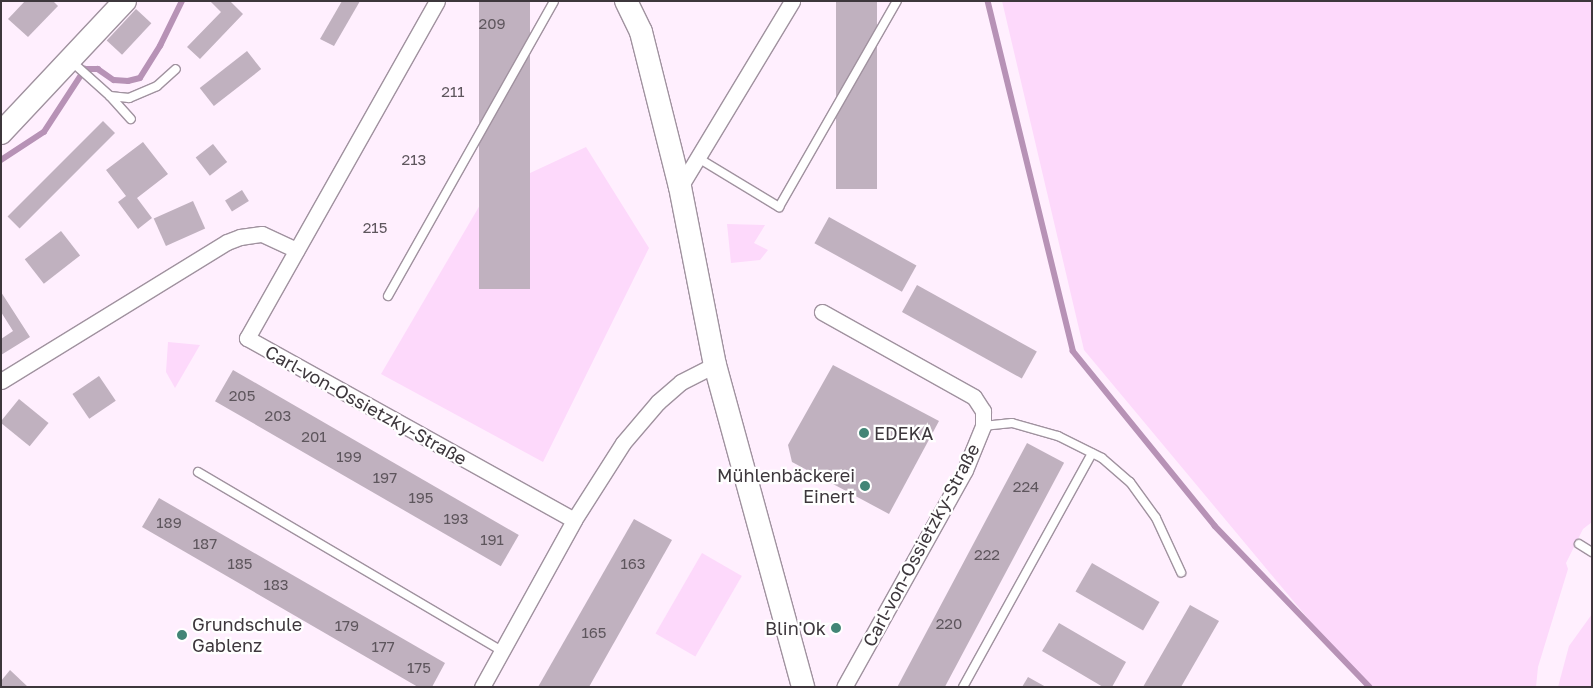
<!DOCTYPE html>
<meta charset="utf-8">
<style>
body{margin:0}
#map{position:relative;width:1593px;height:688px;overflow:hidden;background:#ffeffe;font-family:"Golos Text",sans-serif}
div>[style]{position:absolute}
.green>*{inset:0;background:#fdd9fb;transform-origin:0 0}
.stream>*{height:5.5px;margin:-2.75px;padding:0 2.75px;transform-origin:2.75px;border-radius:2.75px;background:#b792b6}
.building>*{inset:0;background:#c0b1bf;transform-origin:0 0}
.roads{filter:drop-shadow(1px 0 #a0929f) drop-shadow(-1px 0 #a0929f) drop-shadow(0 1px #a0929f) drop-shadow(0 -1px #a0929f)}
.lane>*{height:8px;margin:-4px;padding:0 4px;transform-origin:4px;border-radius:4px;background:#fff}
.street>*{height:15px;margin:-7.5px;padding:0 7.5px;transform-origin:7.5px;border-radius:7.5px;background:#fff}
.secondary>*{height:22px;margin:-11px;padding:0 11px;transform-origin:11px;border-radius:11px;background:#fff}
.dots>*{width:14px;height:14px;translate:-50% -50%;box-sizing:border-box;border:2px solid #fff;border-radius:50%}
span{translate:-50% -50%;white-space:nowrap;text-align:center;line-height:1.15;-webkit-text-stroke:4.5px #fff;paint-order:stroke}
.number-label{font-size:15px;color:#5e565d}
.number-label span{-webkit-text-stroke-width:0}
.street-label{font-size:18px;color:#3d373c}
.poi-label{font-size:18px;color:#3d373c}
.left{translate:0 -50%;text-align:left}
.right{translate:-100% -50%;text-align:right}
.frame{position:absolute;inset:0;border:2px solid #3d373c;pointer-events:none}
</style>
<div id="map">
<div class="green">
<i style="clip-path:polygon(1002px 1px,1592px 1px,1592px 522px,1583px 529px,1566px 563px,1568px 569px,1538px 667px,1536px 687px,1365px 687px,1084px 350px)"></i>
<i style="clip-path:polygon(586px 147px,649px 248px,543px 462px,381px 374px,487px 193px)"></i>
<i style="clip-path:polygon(727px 224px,765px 225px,754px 243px,768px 250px,760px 260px,731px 263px)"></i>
<i style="clip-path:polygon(168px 342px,200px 345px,175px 388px,166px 372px)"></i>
<i style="left:702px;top:553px;width:46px;height:93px;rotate:30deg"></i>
<i style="clip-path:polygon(1592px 614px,1592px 687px,1558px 687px,1569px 646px)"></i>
</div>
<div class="stream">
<i style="left:988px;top:1px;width:360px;rotate:76.3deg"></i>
<i style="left:1073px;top:351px;width:225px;rotate:50.9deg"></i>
<i style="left:1215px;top:526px;width:223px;rotate:46.1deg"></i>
<i style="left:1px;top:160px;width:51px;rotate:-33.1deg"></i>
<i style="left:44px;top:132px;width:75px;rotate:-56.9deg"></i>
<i style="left:85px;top:69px;width:13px"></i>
<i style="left:98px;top:69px;width:19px;rotate:35deg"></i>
<i style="left:114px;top:80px;width:14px;rotate:4deg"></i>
<i style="left:128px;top:81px;width:12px;rotate:-14deg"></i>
<i style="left:140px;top:78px;width:38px;rotate:-58deg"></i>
<i style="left:160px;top:46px;width:50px;rotate:-63.9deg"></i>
</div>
<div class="building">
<i style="clip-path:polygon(25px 1px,53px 1px,58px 6px,28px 37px,8px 19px)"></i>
<i style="clip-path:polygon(210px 1px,230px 1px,243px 14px,200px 59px,187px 47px,221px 12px)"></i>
<i style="clip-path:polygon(342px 1px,360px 1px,334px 46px,320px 39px)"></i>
<i style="left:479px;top:1px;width:51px;height:288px"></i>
<i style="left:836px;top:1px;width:41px;height:188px"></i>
<i style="left:136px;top:9px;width:21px;height:43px;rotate:43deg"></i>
<i style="left:247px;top:51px;width:23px;height:60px;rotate:52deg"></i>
<i style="left:103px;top:121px;width:17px;height:135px;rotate:45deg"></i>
<i style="clip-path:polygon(143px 142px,168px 174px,137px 198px,152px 218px,138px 229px,118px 202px,126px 196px,106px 170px)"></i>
<i style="left:213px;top:144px;width:23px;height:22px;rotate:52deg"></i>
<i style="left:242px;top:190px;width:13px;height:20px;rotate:58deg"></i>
<i style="left:193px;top:201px;width:30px;height:43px;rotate:66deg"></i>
<i style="left:829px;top:217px;width:100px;height:30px;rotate:29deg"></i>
<i style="left:61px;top:231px;width:31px;height:46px;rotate:52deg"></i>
<i style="left:917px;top:285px;width:137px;height:31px;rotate:29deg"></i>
<i style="clip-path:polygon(1px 292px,30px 337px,1px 355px,1px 339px,13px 331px,1px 312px)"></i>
<i style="clip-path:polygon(833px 365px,939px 421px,889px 514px,792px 462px,788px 445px)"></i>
<i style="left:233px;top:370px;width:330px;height:36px;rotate:30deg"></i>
<i style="left:99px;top:376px;width:30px;height:32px;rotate:56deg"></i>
<i style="left:19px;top:399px;width:38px;height:30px;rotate:39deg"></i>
<i style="left:1027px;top:443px;width:42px;height:280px;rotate:28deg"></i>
<i style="clip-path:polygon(159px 498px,445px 663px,432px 687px,418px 687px,142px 527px)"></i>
<i style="clip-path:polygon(634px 519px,672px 540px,589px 687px,538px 687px)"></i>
<i style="left:1092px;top:563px;width:78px;height:33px;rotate:30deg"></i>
<i style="clip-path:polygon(1190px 605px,1219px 621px,1181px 687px,1143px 687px)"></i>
<i style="clip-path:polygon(1059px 623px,1126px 662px,1112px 687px,1103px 687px,1042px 651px)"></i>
<i style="clip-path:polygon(10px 670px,28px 687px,1px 687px,1px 681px)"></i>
<i style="clip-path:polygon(1028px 677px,1046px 687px,1022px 687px)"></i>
</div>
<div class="roads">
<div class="lane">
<i style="left:71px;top:61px;width:52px;rotate:41.9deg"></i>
<i style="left:110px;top:96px;width:19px;rotate:6deg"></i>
<i style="left:129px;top:98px;width:30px;rotate:-23deg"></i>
<i style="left:157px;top:86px;width:25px;rotate:-42deg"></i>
<i style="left:110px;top:96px;width:31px;rotate:48deg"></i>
<i style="left:698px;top:158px;width:95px;rotate:31.2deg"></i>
<i style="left:779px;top:207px;width:237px;rotate:-60.2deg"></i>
<i style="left:388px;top:296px;width:338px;rotate:-60.6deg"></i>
<i style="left:983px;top:426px;width:29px;rotate:-6deg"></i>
<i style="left:1012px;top:423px;width:48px;rotate:15.8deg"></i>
<i style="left:1058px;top:436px;width:49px;rotate:26.6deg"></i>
<i style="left:1102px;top:458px;width:37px;rotate:41deg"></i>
<i style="left:1130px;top:482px;width:44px;rotate:54.2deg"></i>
<i style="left:1156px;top:518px;width:60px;rotate:65.2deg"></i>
<i style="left:198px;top:472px;width:353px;rotate:30.5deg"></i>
<i style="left:1579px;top:544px;width:15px;rotate:32deg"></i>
<i style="left:963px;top:687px;width:267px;rotate:-61.1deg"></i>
</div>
<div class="street">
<i style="left:437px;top:1px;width:387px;rotate:119.4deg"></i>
<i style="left:247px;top:338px;width:374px;rotate:29.1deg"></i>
<i style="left:680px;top:187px;width:217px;rotate:-58.9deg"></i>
<i style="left:822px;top:312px;width:174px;rotate:29.2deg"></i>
<i style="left:974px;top:397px;width:17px;rotate:57deg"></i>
<i style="left:983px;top:411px;width:15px;rotate:90deg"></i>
<i style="left:983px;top:426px;width:48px;rotate:112.2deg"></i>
<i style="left:965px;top:470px;width:248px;rotate:119.1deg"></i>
<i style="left:1px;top:381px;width:265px;rotate:-31.6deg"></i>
<i style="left:227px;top:242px;width:14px;rotate:-21deg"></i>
<i style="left:240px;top:237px;width:22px;rotate:-8deg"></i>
<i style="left:262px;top:234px;width:38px;rotate:25deg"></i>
<i style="left:482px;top:687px;width:191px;rotate:-61.1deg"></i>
<i style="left:574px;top:520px;width:91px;rotate:-57.5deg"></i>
<i style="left:623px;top:443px;width:54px;rotate:-49.5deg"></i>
<i style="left:658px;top:402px;width:30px;rotate:-41deg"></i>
<i style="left:681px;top:382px;width:38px;rotate:-27deg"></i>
</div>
<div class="secondary">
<i style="left:626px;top:1px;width:34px;rotate:64deg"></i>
<i style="left:641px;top:32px;width:160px;rotate:75.9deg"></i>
<i style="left:680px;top:187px;width:181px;rotate:78.9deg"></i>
<i style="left:715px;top:365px;width:334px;rotate:74.7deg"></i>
<i style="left:1px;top:133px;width:181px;rotate:-46.8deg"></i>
</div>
</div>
<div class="dots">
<i style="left:864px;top:433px;background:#428576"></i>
<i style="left:865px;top:486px;background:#428576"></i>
<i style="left:836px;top:628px;background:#428576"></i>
<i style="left:182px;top:635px;background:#428576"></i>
</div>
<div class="number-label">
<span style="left:492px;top:24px">209</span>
<span style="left:453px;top:92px">211</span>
<span style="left:414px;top:160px">213</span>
<span style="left:375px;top:228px">215</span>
<span style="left:242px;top:396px">205</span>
<span style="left:278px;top:416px">203</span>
<span style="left:314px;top:437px">201</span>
<span style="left:349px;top:457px">199</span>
<span style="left:385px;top:478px">197</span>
<span style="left:1026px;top:487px">224</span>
<span style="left:421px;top:498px">195</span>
<span style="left:456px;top:519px">193</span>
<span style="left:169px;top:523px">189</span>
<span style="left:492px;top:540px">191</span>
<span style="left:205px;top:544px">187</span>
<span style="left:987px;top:555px">222</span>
<span style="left:240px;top:564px">185</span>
<span style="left:633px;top:564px">163</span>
<span style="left:276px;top:585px">183</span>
<span style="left:949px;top:624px">220</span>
<span style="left:347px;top:626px">179</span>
<span style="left:594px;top:633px">165</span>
<span style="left:383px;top:647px">177</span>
<span style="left:419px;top:668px">175</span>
</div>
<div class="street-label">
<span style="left:366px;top:405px;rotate:29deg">Carl-von-Ossietzky-Straße</span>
<span style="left:921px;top:545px;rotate:-62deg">Carl-von-Ossietzky-Straße</span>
</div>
<div class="poi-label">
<span class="left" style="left:874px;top:433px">EDEKA</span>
<span class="right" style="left:855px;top:486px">Mühlenbäckerei<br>Einert</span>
<span class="left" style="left:192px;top:635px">Grundschule<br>Gablenz</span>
<span class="right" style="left:826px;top:628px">Blin'Ok</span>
</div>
<div class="frame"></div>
</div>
